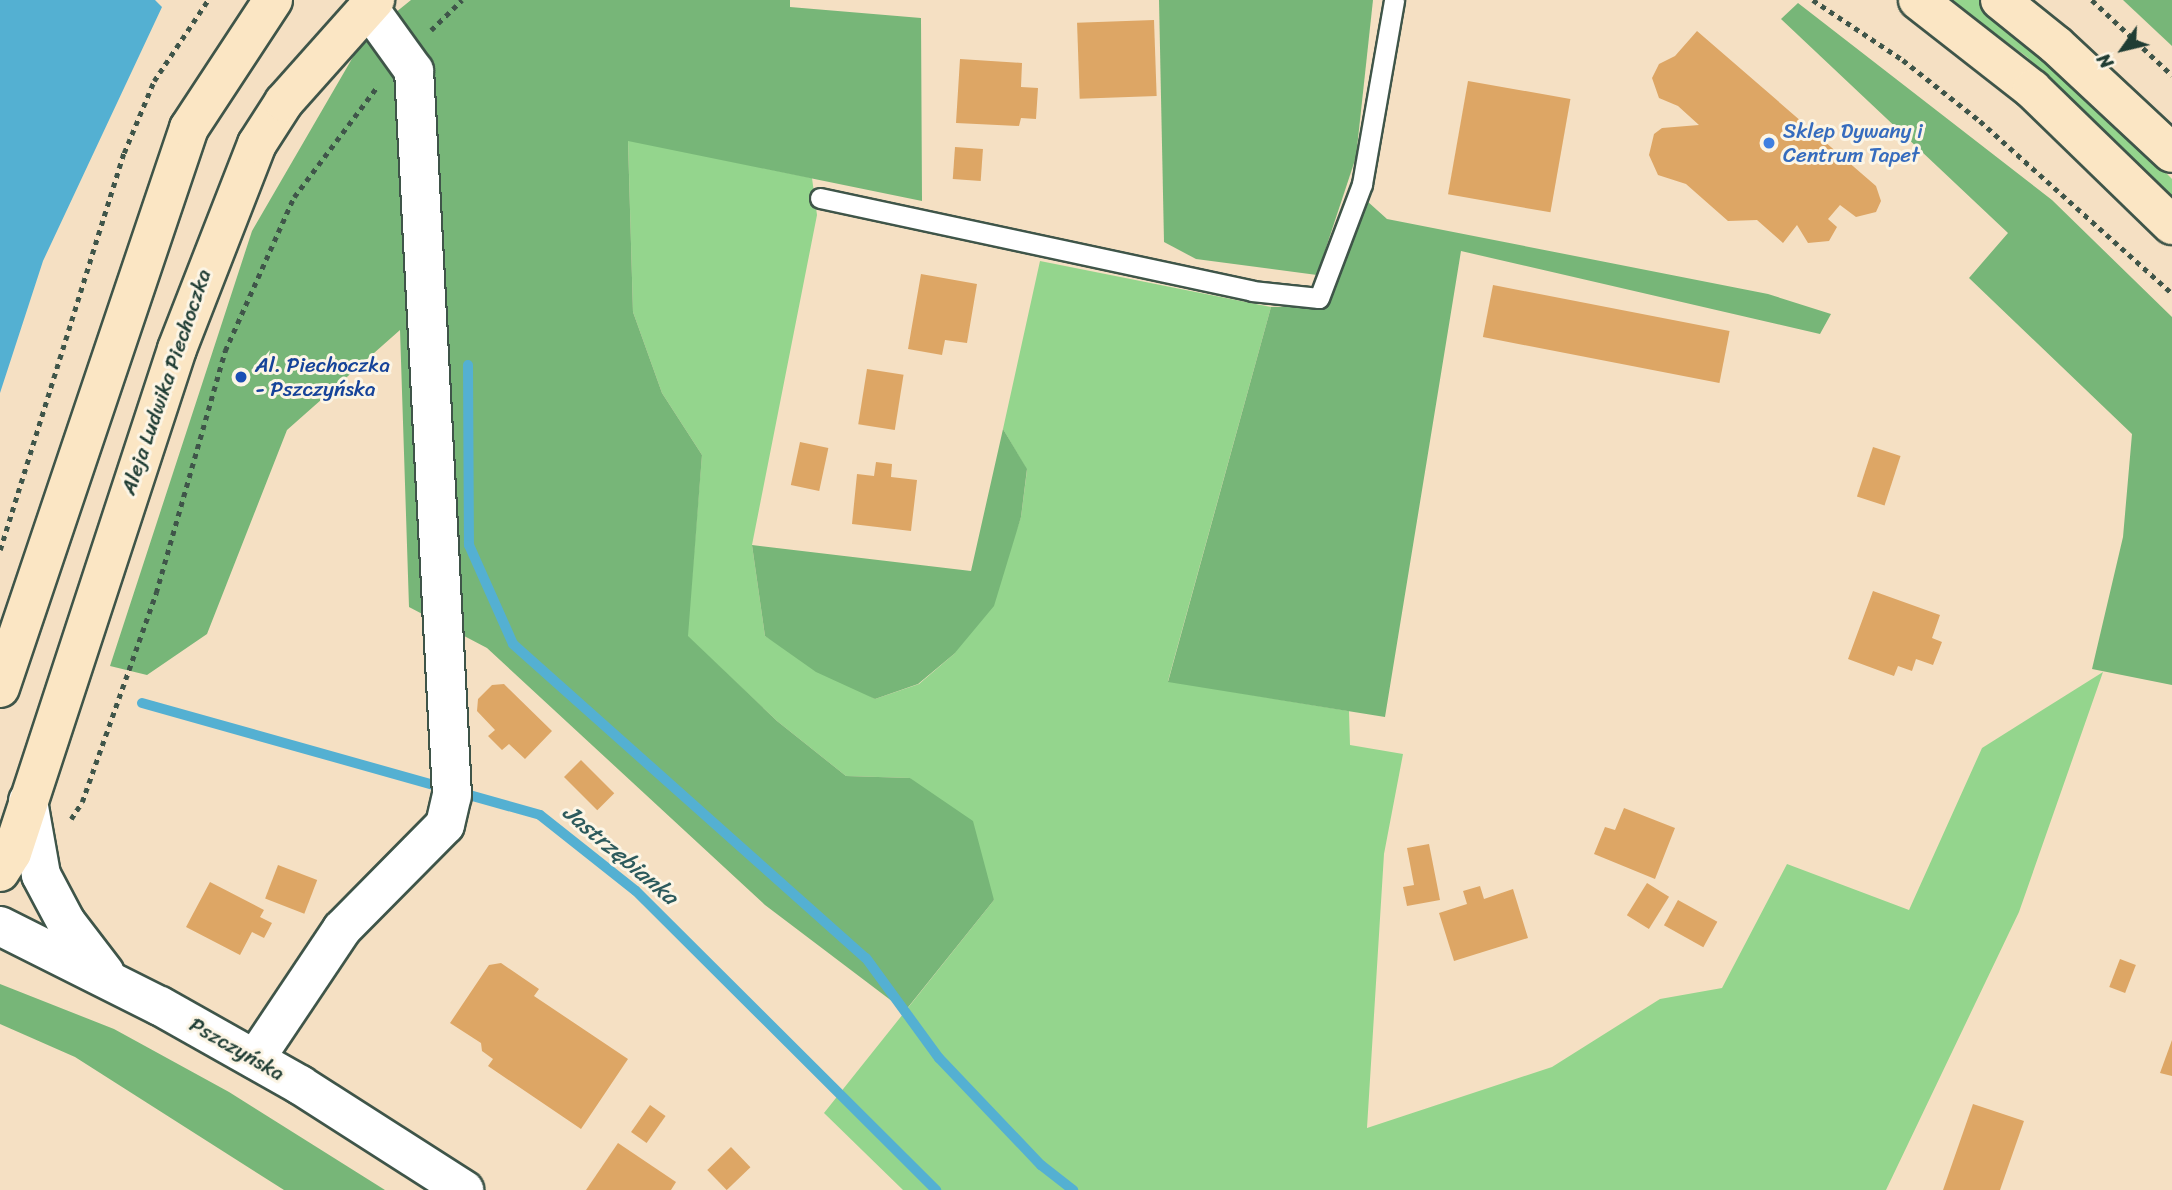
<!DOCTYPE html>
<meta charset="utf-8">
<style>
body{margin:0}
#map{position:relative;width:2172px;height:1190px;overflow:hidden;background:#f5e0c3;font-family:Sriracha,sans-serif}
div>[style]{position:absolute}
.green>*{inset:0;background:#94d58d}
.forest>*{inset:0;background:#77b678}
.water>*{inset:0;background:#54b0d2}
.stream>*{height:10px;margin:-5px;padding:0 5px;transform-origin:5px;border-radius:5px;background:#54b0d2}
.building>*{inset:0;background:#dda665;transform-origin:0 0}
.path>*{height:4.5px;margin-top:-2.25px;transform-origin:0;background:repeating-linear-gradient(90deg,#3f5549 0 5px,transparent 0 10px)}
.roads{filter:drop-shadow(2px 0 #3f5549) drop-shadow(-2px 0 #3f5549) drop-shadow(0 2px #3f5549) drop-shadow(0 -2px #3f5549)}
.service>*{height:19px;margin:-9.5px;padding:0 9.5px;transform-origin:9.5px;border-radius:9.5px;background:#fff}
.minor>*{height:38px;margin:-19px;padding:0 19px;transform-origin:19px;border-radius:19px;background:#fff}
.tertiary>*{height:38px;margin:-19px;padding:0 19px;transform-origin:19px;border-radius:19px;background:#fff}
.secondary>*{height:38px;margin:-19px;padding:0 19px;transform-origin:19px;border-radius:19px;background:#fbe6c4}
.dots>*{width:19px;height:19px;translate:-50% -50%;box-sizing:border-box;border:4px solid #fcf5e5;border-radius:50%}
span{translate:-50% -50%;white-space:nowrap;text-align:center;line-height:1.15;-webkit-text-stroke:6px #fcf5e5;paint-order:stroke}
.shop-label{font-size:21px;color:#366cbe}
.left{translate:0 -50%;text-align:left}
.transit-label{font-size:21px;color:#164399}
.street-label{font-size:21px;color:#1f3d34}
.water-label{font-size:23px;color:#2c5a5c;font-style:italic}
.north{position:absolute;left:2088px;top:14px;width:70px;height:70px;-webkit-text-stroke:5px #fcf5e5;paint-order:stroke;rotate:236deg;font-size:19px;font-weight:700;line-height:28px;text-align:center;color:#1f3d34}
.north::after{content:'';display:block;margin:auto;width:24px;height:32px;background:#1f3d34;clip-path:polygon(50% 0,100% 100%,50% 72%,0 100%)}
</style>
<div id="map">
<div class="green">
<i style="clip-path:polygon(1950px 0,1981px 0,2034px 40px,2172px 179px,2172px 204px,2027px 57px)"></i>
<i style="clip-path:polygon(628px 140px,812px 178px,817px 215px,752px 545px,765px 636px,875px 699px,919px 684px,954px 654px,1009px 551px,1021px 517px,1027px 470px,1003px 429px,1040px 261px,1271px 307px,1168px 681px,1349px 711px,1350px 745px,1403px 754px,1384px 854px,1367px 1128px,1552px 1067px,1660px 999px,1722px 988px,1787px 864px,1909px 910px,1982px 748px,2103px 672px,2019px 912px,1886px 1190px,903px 1190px,824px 1113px,994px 900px,910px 778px,846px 776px,777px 721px,687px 636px,702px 455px,662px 393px,633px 312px)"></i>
</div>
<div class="forest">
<i style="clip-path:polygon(411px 0,790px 0,790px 7px,921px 18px,922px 201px,628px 141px,633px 312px,662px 393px,702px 455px,688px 636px,777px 721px,846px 776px,910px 778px,973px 821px,994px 900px,905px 1011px,765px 905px,487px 648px,409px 607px,400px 330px,287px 430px,207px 634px,147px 675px,110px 666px,252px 231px,364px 38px)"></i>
<i style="clip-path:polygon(1159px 0,1373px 0,1356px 157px,1317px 275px,1196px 259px,1164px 242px)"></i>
<i style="clip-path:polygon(2123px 0,2172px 0,2172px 46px)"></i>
<i style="clip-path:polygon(1798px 3px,2052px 200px,2172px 317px,2172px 685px,2092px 669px,2123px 537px,2132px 434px,1969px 278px,2008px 233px,1781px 19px)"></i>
<i style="clip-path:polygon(1367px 201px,1387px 219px,1768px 294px,1831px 314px,1820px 334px,1461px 251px,1385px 717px,1168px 682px,1271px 307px,1328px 306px)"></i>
<i style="clip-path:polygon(1003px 429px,1027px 469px,1021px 517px,994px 606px,954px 654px,918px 684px,875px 699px,816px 672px,765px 636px,752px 545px,971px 571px)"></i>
<i style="clip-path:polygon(0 984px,114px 1029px,229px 1092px,385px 1190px,284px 1190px,75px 1057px,0 1024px)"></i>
</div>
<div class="water">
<i style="clip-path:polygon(0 0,155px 0,162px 7px,43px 261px,0 393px)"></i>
</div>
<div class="stream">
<i style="left:468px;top:365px;width:180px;rotate:89.7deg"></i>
<i style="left:469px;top:545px;width:108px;rotate:66deg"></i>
<i style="left:513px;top:644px;width:472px;rotate:41.7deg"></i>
<i style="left:866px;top:958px;width:124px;rotate:53.9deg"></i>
<i style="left:939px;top:1058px;width:148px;rotate:46.4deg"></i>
<i style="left:1041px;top:1165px;width:41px;rotate:38deg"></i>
<i style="left:142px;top:703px;width:413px;rotate:15.7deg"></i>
<i style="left:540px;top:815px;width:122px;rotate:38.4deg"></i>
<i style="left:636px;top:891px;width:424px;rotate:44.9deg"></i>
</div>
<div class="building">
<i style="left:1154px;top:20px;width:76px;height:77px;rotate:88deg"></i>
<i style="clip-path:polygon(1697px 31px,1876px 186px,1881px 201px,1876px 212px,1856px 217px,1840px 205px,1828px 219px,1837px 227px,1829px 241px,1808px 243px,1797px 225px,1783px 243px,1757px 220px,1728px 221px,1686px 184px,1658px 175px,1649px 155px,1654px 134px,1662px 128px,1699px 125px,1678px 106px,1659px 98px,1652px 78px,1659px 64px,1675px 56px)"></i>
<i style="clip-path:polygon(960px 59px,1022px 63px,1021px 87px,1038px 88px,1036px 119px,1021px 118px,1019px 126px,956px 123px)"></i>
<i style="left:1468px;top:81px;width:104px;height:115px;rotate:10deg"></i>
<i style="left:955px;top:147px;width:28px;height:32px;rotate:4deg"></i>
<i style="clip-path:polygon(921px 274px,977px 284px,967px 343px,945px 340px,942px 355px,908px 349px)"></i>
<i style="left:1493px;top:285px;width:241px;height:53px;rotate:11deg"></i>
<i style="left:867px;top:369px;width:37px;height:56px;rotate:9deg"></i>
<i style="left:800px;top:442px;width:29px;height:44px;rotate:12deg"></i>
<i style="left:1873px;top:447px;width:29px;height:52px;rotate:18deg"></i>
<i style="clip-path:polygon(876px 462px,892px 464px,891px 477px,917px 480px,911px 531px,852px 524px,857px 474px,874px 476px)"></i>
<i style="clip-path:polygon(1873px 591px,1940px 615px,1932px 638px,1942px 642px,1933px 665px,1916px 659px,1912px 671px,1898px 666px,1894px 676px,1848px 659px)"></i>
<i style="clip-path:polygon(504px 684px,552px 731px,525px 759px,509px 744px,502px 750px,488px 736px,495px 730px,477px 711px,478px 699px,492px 685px)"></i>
<i style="left:581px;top:760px;width:47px;height:24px;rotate:45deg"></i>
<i style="clip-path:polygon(1624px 808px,1675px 828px,1655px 879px,1594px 854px,1605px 827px,1615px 830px)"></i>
<i style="clip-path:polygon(1429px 844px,1440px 900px,1407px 906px,1403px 887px,1414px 885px,1407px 848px)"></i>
<i style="left:278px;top:865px;width:42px;height:36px;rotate:21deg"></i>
<i style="clip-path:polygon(210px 882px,264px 910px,260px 917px,272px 923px,264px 938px,252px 932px,240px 955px,186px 927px)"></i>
<i style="left:1647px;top:883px;width:26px;height:38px;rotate:32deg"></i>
<i style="clip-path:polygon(1480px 886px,1484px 899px,1513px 889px,1528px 938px,1454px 961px,1439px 913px,1467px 904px,1463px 891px)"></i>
<i style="left:1678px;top:900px;width:45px;height:29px;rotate:29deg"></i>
<i style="left:2120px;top:959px;width:17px;height:30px;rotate:21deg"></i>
<i style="clip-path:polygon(501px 963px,539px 989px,534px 996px,628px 1059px,581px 1129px,488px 1066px,493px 1059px,482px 1051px,481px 1043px,450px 1023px,489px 965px)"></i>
<i style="clip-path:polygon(2172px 1040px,2172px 1076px,2160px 1073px)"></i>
<i style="clip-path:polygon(1973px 1104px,2024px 1121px,2000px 1190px,1943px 1190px)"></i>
<i style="left:650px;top:1105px;width:19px;height:33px;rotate:35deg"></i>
<i style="clip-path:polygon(618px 1143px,676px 1182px,671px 1190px,586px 1190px)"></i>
<i style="left:731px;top:1147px;width:28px;height:33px;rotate:46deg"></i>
</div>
<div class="path">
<i style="left:1813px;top:0;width:108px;rotate:33.7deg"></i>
<i style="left:1903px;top:60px;width:98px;rotate:38.4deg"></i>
<i style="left:1980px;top:121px;width:258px;rotate:41.9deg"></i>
<i style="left:2092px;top:0;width:110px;rotate:43.2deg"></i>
<i style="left:431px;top:30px;width:43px;rotate:-44.1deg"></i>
<i style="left:0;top:550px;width:416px;rotate:-72.7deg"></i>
<i style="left:124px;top:153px;width:78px;rotate:-67.4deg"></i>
<i style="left:154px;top:81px;width:97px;rotate:-56.3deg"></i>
<i style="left:71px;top:819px;width:20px;rotate:-57deg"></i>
<i style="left:82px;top:802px;width:222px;rotate:-70.5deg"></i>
<i style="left:156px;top:593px;width:252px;rotate:-74.1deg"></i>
<i style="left:225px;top:351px;width:169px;rotate:-65.9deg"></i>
<i style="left:294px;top:197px;width:138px;rotate:-53deg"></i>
</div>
<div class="roads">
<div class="service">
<i style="left:820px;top:198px;width:442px;rotate:12.1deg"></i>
<i style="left:1252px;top:291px;width:67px;rotate:6deg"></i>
<i style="left:1319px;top:298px;width:122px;rotate:-69.3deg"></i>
<i style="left:1362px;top:184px;width:187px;rotate:-80.1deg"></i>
</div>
<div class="minor">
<i style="left:255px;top:1059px;width:156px;rotate:-56.2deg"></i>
<i style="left:342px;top:929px;width:146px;rotate:-45.3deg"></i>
<i style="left:445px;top:825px;width:31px;rotate:-77deg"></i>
<i style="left:452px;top:795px;width:725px;rotate:-93deg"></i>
<i style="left:414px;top:71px;width:79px;rotate:-125.7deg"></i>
</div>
<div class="tertiary">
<i style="left:28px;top:801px;width:75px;rotate:80deg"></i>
<i style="left:41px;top:875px;width:53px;rotate:62deg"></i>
<i style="left:66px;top:922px;width:64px;rotate:52.6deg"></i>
<i style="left:0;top:926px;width:179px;rotate:26.6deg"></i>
<i style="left:160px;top:1006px;width:161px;rotate:29.4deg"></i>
<i style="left:300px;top:1085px;width:195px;rotate:32.6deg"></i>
</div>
<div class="secondary">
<i style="left:1918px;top:0;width:145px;rotate:38deg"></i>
<i style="left:2032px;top:89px;width:195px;rotate:44.2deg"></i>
<i style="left:2000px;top:0;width:72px;rotate:38.8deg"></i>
<i style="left:2056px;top:45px;width:158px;rotate:43deg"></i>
<i style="left:0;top:688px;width:591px;rotate:-71.35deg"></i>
<i style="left:189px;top:128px;width:153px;rotate:-56.7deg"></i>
<i style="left:0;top:872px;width:22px;rotate:-58deg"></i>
<i style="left:12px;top:853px;width:530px;rotate:-71.87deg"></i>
<i style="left:177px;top:349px;width:220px;rotate:-68.7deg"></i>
<i style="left:257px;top:144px;width:50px;rotate:-57.3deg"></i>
<i style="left:284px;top:102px;width:137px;rotate:-48.3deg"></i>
</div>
</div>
<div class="dots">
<i style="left:1769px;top:143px;background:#3f7fe0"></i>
<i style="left:241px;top:377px;background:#1a4fb4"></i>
</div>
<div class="shop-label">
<span class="left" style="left:1783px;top:143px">Sklep Dywany i<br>Centrum Tapet</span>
</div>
<div class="transit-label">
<span class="left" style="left:255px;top:377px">Al. Piechoczka<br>- Pszczyńska</span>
</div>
<div class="street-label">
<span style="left:166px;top:382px;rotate:-71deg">Aleja Ludwika Piechoczka</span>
<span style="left:237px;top:1049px;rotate:30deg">Pszczyńska</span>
</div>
<div class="water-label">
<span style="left:620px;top:855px;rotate:40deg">Jastrzębianka</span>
</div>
<div class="north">N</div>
</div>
